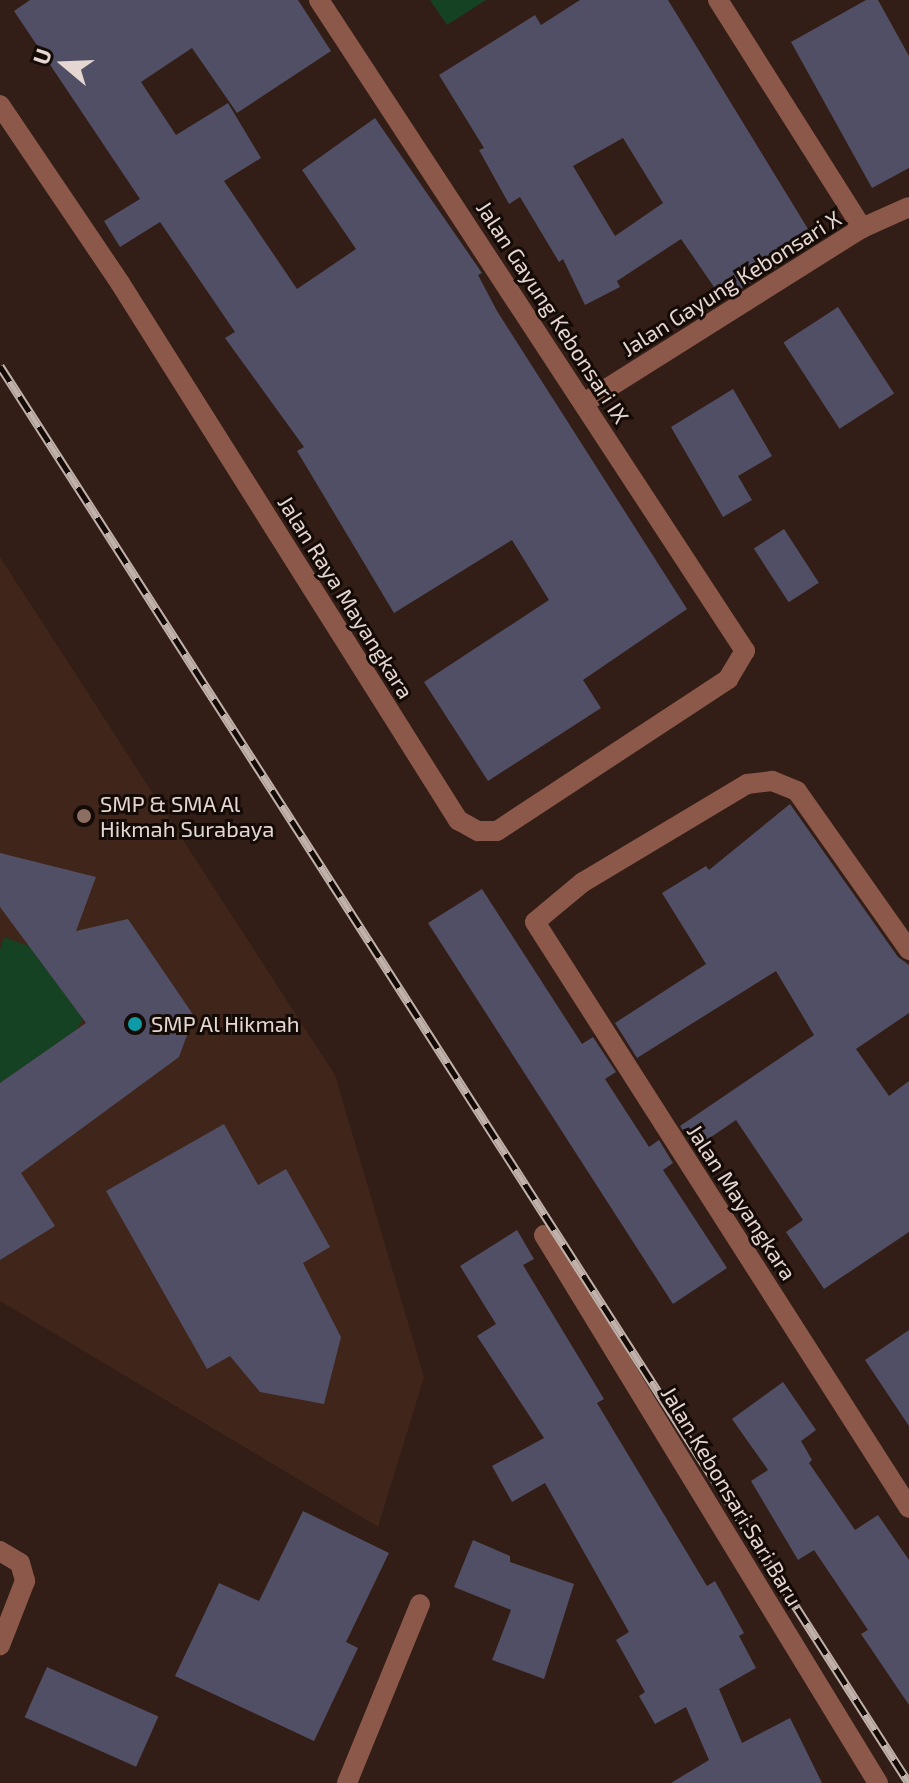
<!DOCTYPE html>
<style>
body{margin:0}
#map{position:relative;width:909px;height:1783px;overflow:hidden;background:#321e16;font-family:"Exo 2",sans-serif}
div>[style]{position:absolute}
.built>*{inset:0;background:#40251a}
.green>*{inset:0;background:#164224}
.building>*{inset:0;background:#514f65;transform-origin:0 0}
.minor>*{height:20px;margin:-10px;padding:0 10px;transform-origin:10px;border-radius:10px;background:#8b5849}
.rail>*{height:9px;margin-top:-4.5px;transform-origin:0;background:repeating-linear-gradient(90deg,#140b07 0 18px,#c1b1ab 0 36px);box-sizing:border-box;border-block:2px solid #c1b1ab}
.dots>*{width:22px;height:22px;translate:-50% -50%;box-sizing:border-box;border:4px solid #140b07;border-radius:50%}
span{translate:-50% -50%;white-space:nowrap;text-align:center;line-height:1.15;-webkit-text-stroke:6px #140b07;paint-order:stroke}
.street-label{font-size:22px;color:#e5d6d1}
.poi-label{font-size:22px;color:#e5d6d1}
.left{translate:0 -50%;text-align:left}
.north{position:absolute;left:24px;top:24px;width:80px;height:80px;-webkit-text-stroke:6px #140b07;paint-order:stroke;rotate:289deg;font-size:22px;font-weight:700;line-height:32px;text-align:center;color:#e5d6d1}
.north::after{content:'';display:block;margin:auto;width:28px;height:36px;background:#e5d6d1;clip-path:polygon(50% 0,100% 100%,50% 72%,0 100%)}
</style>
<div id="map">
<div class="built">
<i style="clip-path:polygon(0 557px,335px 1075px,424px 1377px,378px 1527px,0 1301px)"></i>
</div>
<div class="green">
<i style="clip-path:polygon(430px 0,486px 0,447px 25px)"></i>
<i style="clip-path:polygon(4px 937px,29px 946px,83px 1019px,76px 1030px,0 1083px,0 949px)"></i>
</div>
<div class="building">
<i style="clip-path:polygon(30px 0,298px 0,331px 51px,237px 113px,192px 48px,141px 82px,176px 135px,228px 103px,261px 158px,224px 181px,297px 289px,356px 249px,302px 170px,375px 118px,482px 273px,478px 275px,497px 311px,687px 609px,583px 680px,601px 708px,488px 781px,424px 682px,549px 600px,512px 540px,394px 613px,297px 451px,304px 447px,225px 338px,235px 332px,160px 222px,120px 247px,104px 221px,140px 199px,14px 11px)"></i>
<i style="clip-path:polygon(evenodd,580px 0,668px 0,816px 242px,723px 300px,681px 239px,617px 281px,620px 287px,585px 305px,563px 259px,559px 262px,520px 197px,509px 204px,479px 150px,484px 148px,439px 75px,535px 15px,541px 25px,580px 0,623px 138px,663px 203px,615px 236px,573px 166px,623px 138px)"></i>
<i style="clip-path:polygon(866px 0,878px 0,909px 56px,909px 168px,872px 188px,791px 42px)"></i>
<i style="left:838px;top:307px;width:103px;height:65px;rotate:57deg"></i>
<i style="clip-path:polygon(733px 389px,772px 456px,738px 476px,752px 500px,723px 517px,671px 427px)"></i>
<i style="left:784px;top:529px;width:64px;height:36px;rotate:57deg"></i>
<i style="clip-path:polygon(790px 804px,898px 957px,909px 965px,909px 1013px,856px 1049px,889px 1096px,909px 1081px,909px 1232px,824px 1289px,786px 1232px,803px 1220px,736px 1120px,695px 1148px,680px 1126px,814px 1035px,776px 971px,637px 1058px,615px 1023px,706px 964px,662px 893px,706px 866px,709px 870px)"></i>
<i style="clip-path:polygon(0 853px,96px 877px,76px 931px,128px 919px,194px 1016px,179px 1057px,21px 1173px,55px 1226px,0 1260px,0 1083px,86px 1023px,0 907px)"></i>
<i style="clip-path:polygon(482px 889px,582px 1044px,593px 1037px,616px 1072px,605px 1079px,649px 1147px,659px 1140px,673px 1163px,663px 1170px,727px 1268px,673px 1304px,428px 923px)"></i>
<i style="clip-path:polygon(224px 1124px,258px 1185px,286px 1169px,330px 1247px,303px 1263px,341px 1337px,324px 1404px,260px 1392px,230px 1356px,207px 1369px,106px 1191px)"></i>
<i style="clip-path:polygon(517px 1230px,534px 1259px,523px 1265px,604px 1399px,597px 1403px,707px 1586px,715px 1581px,744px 1633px,739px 1636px,756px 1668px,719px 1689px,742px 1743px,790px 1718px,822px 1783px,671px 1783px,709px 1760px,686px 1707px,655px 1724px,639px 1696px,645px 1692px,616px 1640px,629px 1632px,545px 1483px,512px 1502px,492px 1466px,544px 1438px,477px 1336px,496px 1324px,460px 1266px)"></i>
<i style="clip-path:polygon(909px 1330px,909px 1426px,865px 1360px)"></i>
<i style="clip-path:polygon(783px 1382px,816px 1430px,801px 1441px,812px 1460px,809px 1463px,855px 1530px,878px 1515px,909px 1560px,909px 1705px,861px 1634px,868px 1630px,814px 1550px,798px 1560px,751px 1481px,768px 1470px,732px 1419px)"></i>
<i style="clip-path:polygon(303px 1511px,389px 1553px,346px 1642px,358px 1648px,314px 1741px,175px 1676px,219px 1583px,259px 1601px)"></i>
<i style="clip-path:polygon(473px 1540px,510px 1556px,510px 1562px,574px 1584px,544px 1679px,492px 1660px,511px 1610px,454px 1587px)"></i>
<i style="left:47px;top:1667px;width:122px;height:55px;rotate:24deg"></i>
</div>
<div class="minor">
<i style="left:718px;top:0;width:270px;rotate:57.7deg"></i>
<i style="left:0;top:105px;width:215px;rotate:56deg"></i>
<i style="left:120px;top:283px;width:635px;rotate:57.81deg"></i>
<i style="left:458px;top:820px;width:23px;rotate:29deg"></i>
<i style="left:478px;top:831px;width:19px"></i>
<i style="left:497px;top:831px;width:277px;rotate:-33.3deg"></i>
<i style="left:728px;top:679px;width:33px;rotate:-59deg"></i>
<i style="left:745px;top:651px;width:778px;rotate:-123.2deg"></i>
<i style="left:584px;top:403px;width:328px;rotate:-32.2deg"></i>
<i style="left:862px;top:228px;width:51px;rotate:-24.1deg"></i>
<i style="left:909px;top:950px;width:194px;rotate:-125.2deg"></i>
<i style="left:797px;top:791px;width:27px;rotate:-158deg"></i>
<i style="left:772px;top:781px;width:25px;rotate:173deg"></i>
<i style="left:747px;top:784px;width:191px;rotate:149.1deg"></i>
<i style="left:583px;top:882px;width:62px;rotate:140.2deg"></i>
<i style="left:535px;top:922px;width:695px;rotate:57.45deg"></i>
<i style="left:544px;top:1235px;width:642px;rotate:58.64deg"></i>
<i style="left:0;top:1551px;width:23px;rotate:31deg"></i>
<i style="left:20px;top:1563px;width:19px;rotate:74deg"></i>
<i style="left:25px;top:1581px;width:69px;rotate:111.3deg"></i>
<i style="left:347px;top:1783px;width:193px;rotate:-67.8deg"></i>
</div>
<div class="rail">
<i style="left:0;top:366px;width:1683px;rotate:57.32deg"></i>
</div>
<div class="dots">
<i style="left:84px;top:816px;background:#8d6e63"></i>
<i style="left:135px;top:1024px;background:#0f9aa8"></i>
</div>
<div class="street-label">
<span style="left:731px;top:283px;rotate:-32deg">Jalan Gayung Kebonsari X</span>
<span style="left:553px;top:312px;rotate:57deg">Jalan Gayung Kebonsari IX</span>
<span style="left:346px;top:597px;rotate:58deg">Jalan Raya Mayangkara</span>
<span style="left:742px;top:1202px;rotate:57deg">Jalan Mayangkara</span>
<span style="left:732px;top:1496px;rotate:59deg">Jalan Kebonsari Sari Baru</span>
</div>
<div class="poi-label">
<span class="left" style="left:100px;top:816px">SMP &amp; SMA Al<br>Hikmah Surabaya</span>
<span class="left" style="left:151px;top:1024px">SMP Al Hikmah</span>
</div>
<div class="north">U</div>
</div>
